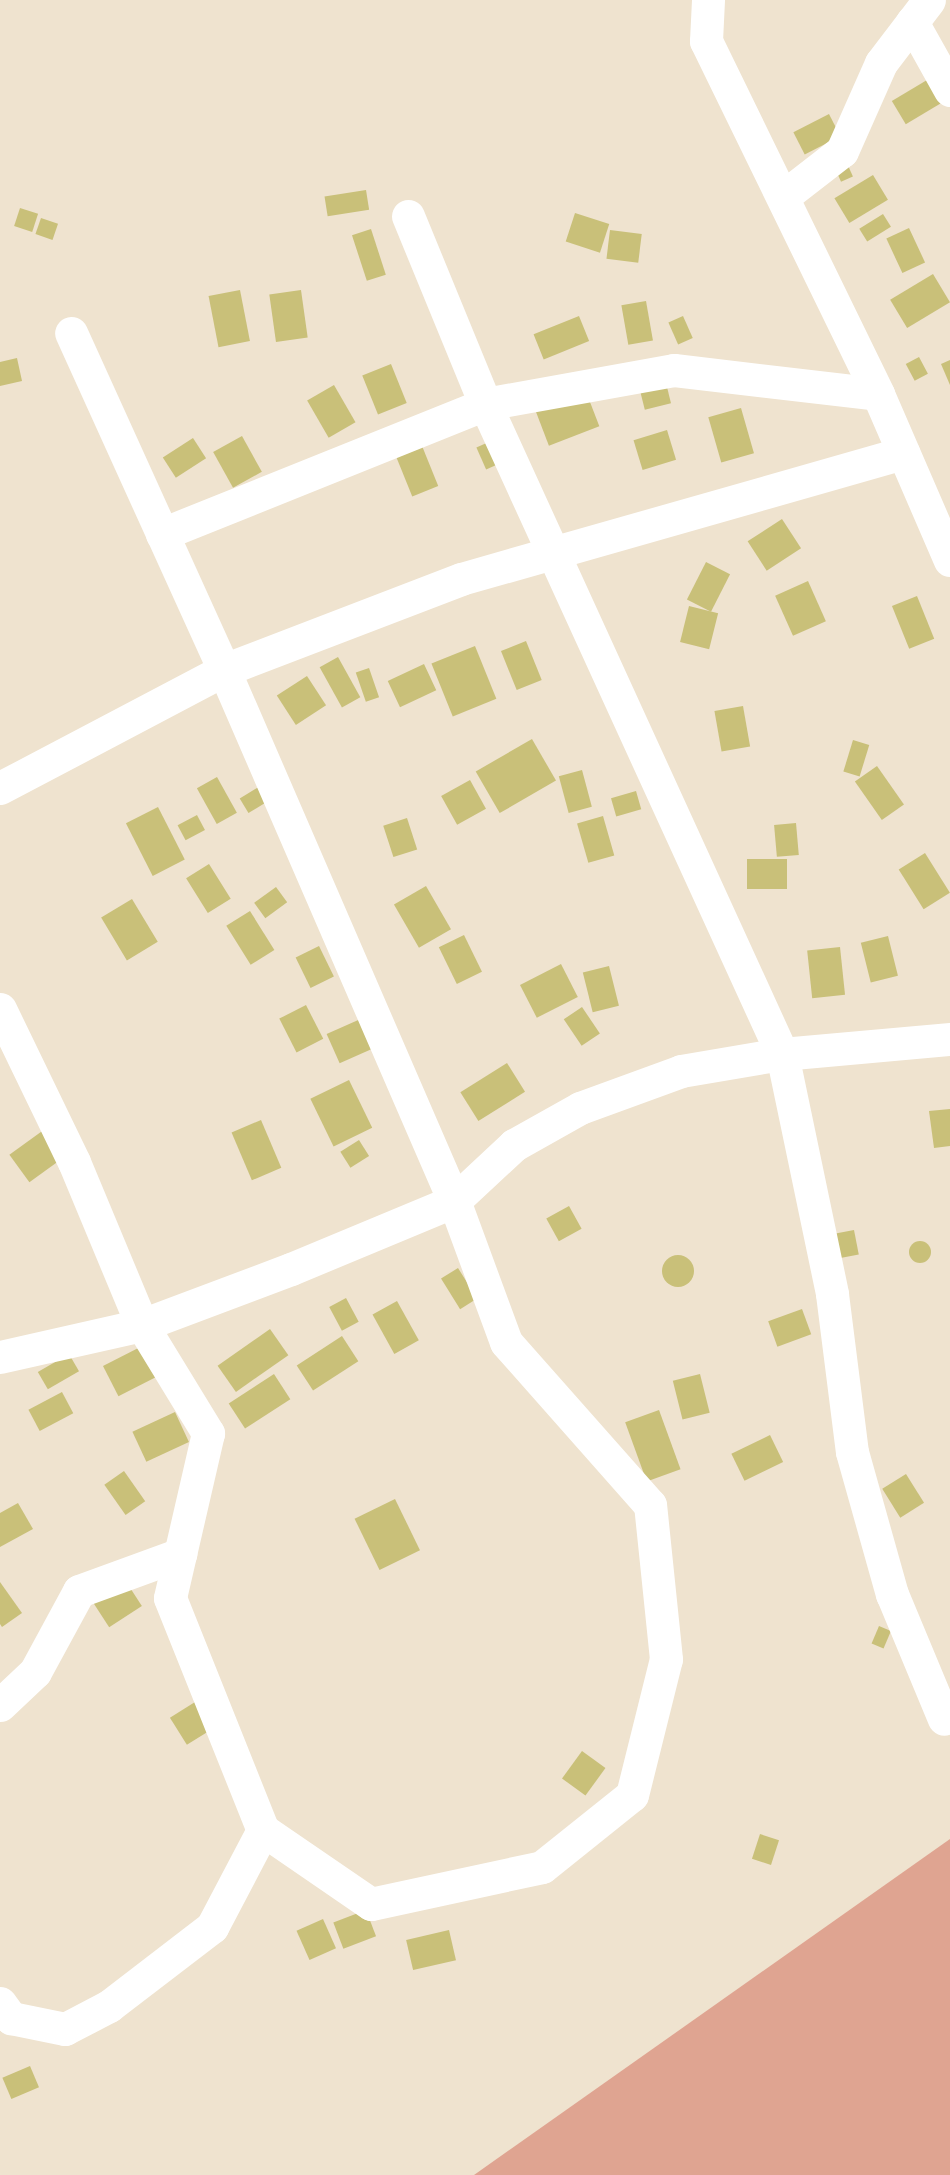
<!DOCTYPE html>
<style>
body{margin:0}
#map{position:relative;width:950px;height:2175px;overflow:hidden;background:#efe3cf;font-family:Lato,sans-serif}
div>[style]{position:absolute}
.green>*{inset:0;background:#dfa491}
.building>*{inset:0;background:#c9c079;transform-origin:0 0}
.round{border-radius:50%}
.minor>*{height:33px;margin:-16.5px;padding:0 16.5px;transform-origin:16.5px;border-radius:16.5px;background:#fff}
span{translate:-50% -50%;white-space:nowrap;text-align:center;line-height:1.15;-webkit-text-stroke:4.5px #fff;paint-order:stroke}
</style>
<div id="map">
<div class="green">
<i style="clip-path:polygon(950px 1839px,950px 2175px,474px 2175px)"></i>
</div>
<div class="building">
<i style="left:927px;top:80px;width:27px;height:41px;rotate:59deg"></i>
<i style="left:829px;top:114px;width:25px;height:40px;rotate:63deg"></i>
<i style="left:846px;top:161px;width:17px;height:13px;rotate:66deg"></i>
<i style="left:873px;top:175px;width:29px;height:45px;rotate:59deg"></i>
<i style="left:366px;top:190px;width:20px;height:42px;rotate:81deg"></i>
<i style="left:20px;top:208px;width:19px;height:19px;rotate:18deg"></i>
<i style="left:575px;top:213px;width:36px;height:30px;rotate:18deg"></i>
<i style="left:883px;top:214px;width:15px;height:28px;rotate:58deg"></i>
<i style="left:41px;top:218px;width:18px;height:17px;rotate:19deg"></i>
<i style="left:909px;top:228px;width:38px;height:25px;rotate:65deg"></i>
<i style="left:371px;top:229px;width:48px;height:20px;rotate:72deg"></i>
<i style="left:610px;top:230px;width:32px;height:29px;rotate:7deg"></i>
<i style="left:933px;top:274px;width:33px;height:50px;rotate:59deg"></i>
<i style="left:240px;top:290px;width:52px;height:32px;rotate:79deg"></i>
<i style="left:301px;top:290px;width:48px;height:32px;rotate:82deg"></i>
<i style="left:646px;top:301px;width:40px;height:25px;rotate:80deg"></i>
<i style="left:579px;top:316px;width:27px;height:49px;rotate:68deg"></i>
<i style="left:683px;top:316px;width:24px;height:16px;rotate:66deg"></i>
<i style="left:919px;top:357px;width:19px;height:15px;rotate:62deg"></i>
<i style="clip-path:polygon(17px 358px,22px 381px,0 386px,0 362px)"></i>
<i style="clip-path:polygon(950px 360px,950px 385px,941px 364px)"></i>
<i style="left:391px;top:364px;width:42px;height:31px;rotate:68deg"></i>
<i style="left:664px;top:375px;width:29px;height:27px;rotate:76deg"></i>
<i style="left:334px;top:385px;width:43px;height:31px;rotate:60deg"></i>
<i style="left:585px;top:389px;width:40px;height:54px;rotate:69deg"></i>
<i style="left:741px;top:408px;width:47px;height:34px;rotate:74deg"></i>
<i style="left:667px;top:430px;width:31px;height:35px;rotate:73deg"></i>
<i style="left:242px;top:436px;width:41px;height:33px;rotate:61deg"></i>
<i style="left:418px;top:436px;width:54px;height:28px;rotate:68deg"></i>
<i style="left:193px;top:438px;width:24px;height:36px;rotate:57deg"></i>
<i style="left:491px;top:441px;width:24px;height:16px;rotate:66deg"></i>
<i style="left:782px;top:519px;width:35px;height:41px;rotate:57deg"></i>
<i style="left:706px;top:562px;width:27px;height:42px;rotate:27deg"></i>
<i style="left:808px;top:581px;width:44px;height:36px;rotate:66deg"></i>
<i style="left:917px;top:596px;width:46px;height:27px;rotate:68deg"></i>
<i style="left:689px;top:606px;width:30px;height:37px;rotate:14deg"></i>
<i style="left:526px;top:641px;width:42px;height:27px;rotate:68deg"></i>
<i style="left:475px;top:646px;width:57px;height:47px;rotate:68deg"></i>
<i style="left:338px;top:657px;width:46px;height:21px;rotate:61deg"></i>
<i style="left:424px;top:664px;width:29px;height:40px;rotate:65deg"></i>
<i style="left:369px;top:668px;width:31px;height:14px;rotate:71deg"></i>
<i style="left:307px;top:676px;width:35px;height:36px;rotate:57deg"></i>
<i style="left:743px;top:706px;width:41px;height:29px;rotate:80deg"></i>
<i style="left:532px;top:739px;width:48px;height:65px;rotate:60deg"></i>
<i style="left:853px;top:740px;width:17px;height:33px;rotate:17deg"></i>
<i style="left:877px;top:766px;width:47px;height:27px;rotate:55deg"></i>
<i style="left:582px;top:770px;width:38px;height:24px;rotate:75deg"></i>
<i style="left:217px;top:777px;width:41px;height:23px;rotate:61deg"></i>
<i style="left:470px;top:780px;width:33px;height:33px;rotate:61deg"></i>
<i style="left:262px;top:785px;width:17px;height:26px;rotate:59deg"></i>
<i style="left:636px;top:791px;width:19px;height:26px;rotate:74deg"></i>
<i style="left:158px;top:807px;width:59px;height:36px;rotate:63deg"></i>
<i style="left:197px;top:815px;width:17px;height:22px;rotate:62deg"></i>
<i style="left:603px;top:816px;width:41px;height:27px;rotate:74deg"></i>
<i style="left:407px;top:818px;width:33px;height:25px;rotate:72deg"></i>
<i style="left:796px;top:823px;width:32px;height:22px;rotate:85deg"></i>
<i style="left:925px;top:853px;width:47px;height:31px;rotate:58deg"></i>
<i style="left:747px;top:859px;width:40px;height:30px"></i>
<i style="left:209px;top:864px;width:41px;height:27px;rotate:58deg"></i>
<i style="left:426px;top:886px;width:50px;height:37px;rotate:60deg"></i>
<i style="left:276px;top:887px;width:19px;height:27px;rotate:54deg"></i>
<i style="left:132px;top:899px;width:50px;height:36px;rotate:59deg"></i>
<i style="left:250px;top:911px;width:46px;height:28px;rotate:58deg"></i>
<i style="left:464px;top:935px;width:41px;height:28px;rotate:64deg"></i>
<i style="left:888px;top:936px;width:41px;height:28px;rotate:76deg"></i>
<i style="left:319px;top:946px;width:34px;height:26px;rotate:64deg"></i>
<i style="left:840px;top:947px;width:48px;height:33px;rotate:84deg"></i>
<i style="left:561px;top:964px;width:37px;height:46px;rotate:63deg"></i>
<i style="left:609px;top:966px;width:41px;height:27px;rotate:76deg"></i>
<i style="left:306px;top:1005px;width:38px;height:30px;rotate:63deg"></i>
<i style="left:582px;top:1007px;width:32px;height:22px;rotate:56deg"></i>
<i style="left:365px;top:1017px;width:32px;height:42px;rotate:66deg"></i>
<i style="left:507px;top:1063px;width:34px;height:55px;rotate:58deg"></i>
<i style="left:349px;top:1080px;width:53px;height:43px;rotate:64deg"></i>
<i style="clip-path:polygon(950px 1109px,950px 1146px,934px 1148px,929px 1111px)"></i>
<i style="left:261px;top:1120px;width:52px;height:32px;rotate:67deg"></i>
<i style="left:45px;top:1129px;width:34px;height:44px;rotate:54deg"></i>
<i style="left:359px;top:1140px;width:19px;height:22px;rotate:58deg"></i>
<i style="left:569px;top:1206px;width:26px;height:26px;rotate:61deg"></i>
<i style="left:854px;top:1230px;width:25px;height:20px;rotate:79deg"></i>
<i class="round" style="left:909px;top:1241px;width:22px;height:22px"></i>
<i class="round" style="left:662px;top:1255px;width:32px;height:32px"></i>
<i style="left:458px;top:1268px;width:36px;height:20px;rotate:58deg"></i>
<i style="left:346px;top:1298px;width:27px;height:19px;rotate:62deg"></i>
<i style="left:397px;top:1301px;width:45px;height:28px;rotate:61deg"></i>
<i style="left:802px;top:1309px;width:27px;height:36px;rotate:70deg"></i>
<i style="left:270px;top:1329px;width:32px;height:64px;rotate:55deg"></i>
<i style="left:342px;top:1336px;width:30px;height:54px;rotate:57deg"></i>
<i style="left:152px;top:1341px;width:34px;height:55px;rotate:63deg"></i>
<i style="left:69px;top:1354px;width:20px;height:36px;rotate:60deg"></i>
<i style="left:274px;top:1374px;width:30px;height:54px;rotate:57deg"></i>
<i style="left:700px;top:1374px;width:40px;height:28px;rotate:76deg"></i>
<i style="left:62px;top:1392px;width:24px;height:38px;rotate:62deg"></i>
<i style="left:659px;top:1410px;width:63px;height:36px;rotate:70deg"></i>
<i style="left:175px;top:1412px;width:33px;height:47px;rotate:65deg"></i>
<i style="left:770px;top:1435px;width:30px;height:43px;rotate:64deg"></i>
<i style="left:124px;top:1471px;width:37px;height:24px;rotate:55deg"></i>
<i style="left:906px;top:1474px;width:34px;height:28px;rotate:58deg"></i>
<i style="left:395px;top:1499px;width:57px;height:45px;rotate:64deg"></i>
<i style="clip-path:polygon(18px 1503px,33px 1529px,0 1547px,0 1513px)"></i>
<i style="left:125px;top:1580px;width:31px;height:39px;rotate:57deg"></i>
<i style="clip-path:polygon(0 1582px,22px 1613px,2px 1627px,0 1624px)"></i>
<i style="left:879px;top:1626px;width:13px;height:19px;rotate:23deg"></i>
<i style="left:203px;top:1697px;width:32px;height:39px;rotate:58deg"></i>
<i style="left:582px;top:1751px;width:29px;height:34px;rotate:36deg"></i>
<i style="left:760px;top:1834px;width:20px;height:26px;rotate:18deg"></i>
<i style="left:366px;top:1910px;width:28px;height:35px;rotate:69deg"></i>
<i style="left:323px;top:1919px;width:32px;height:29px;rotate:66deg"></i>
<i style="left:449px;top:1930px;width:31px;height:44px;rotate:77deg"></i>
<i style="left:30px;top:2066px;width:23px;height:30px;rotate:67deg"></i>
</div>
<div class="minor">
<i style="left:708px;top:0;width:41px;rotate:92.8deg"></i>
<i style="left:706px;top:41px;width:393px;rotate:64deg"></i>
<i style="left:878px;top:394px;width:181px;rotate:66.6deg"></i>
<i style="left:912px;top:22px;width:78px;rotate:60.8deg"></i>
<i style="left:784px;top:196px;width:73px;rotate:-37.8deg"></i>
<i style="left:842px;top:151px;width:96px;rotate:-66.1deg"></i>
<i style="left:881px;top:63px;width:79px;rotate:-52.7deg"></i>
<i style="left:408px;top:216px;width:203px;rotate:67.7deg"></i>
<i style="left:485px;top:404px;width:715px;rotate:65.44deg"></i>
<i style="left:782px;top:1054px;width:245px;rotate:78.2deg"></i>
<i style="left:832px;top:1294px;width:159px;rotate:82.8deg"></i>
<i style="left:852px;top:1452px;width:148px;rotate:74.3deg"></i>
<i style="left:892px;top:1594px;width:135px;rotate:67.4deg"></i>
<i style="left:162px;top:534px;width:348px;rotate:-21.9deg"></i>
<i style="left:485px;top:404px;width:192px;rotate:-10.2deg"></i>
<i style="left:674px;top:370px;width:205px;rotate:6.7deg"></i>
<i style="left:0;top:788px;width:253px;rotate:-27.8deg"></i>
<i style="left:224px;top:670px;width:254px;rotate:-21deg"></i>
<i style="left:461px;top:579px;width:460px;rotate:-15.9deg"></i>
<i style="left:0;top:1009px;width:170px;rotate:64.2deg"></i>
<i style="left:74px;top:1162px;width:177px;rotate:67.4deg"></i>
<i style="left:142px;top:1325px;width:127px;rotate:58.6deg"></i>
<i style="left:208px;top:1433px;width:169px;rotate:103deg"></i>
<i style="left:170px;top:1598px;width:250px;rotate:68.2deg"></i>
<i style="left:263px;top:1830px;width:131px;rotate:34.4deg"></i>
<i style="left:371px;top:1904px;width:175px;rotate:-12.2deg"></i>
<i style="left:542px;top:1867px;width:115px;rotate:-38.7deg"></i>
<i style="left:632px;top:1795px;width:140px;rotate:-76deg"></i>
<i style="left:666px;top:1659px;width:155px;rotate:-95.9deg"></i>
<i style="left:650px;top:1505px;width:217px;rotate:-131.5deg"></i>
<i style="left:506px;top:1342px;width:150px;rotate:-110.2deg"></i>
<i style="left:454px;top:1201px;width:579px;rotate:-113.42deg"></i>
<i style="left:224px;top:670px;width:370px;rotate:-114.4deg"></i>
<i style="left:0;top:1357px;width:146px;rotate:-12.7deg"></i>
<i style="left:142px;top:1325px;width:159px;rotate:-20.6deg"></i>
<i style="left:291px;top:1269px;width:177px;rotate:-22.6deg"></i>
<i style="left:454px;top:1201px;width:82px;rotate:-43deg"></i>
<i style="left:514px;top:1145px;width:76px;rotate:-29.3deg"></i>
<i style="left:580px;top:1108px;width:108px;rotate:-20.1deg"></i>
<i style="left:681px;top:1071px;width:102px;rotate:-9.6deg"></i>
<i style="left:782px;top:1054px;width:169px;rotate:-5.1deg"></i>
<i style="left:0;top:1705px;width:48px;rotate:-43.3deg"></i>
<i style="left:35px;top:1672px;width:92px;rotate:-61.5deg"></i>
<i style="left:79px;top:1591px;width:108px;rotate:-20.1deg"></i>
<i style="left:0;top:2003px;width:19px;rotate:54deg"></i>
<i style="left:11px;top:2018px;width:55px;rotate:11.5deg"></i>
<i style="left:65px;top:2029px;width:50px;rotate:-27.6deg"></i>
<i style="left:109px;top:2006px;width:130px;rotate:-37.5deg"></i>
<i style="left:212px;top:1927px;width:110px;rotate:-62.3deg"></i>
</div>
</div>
